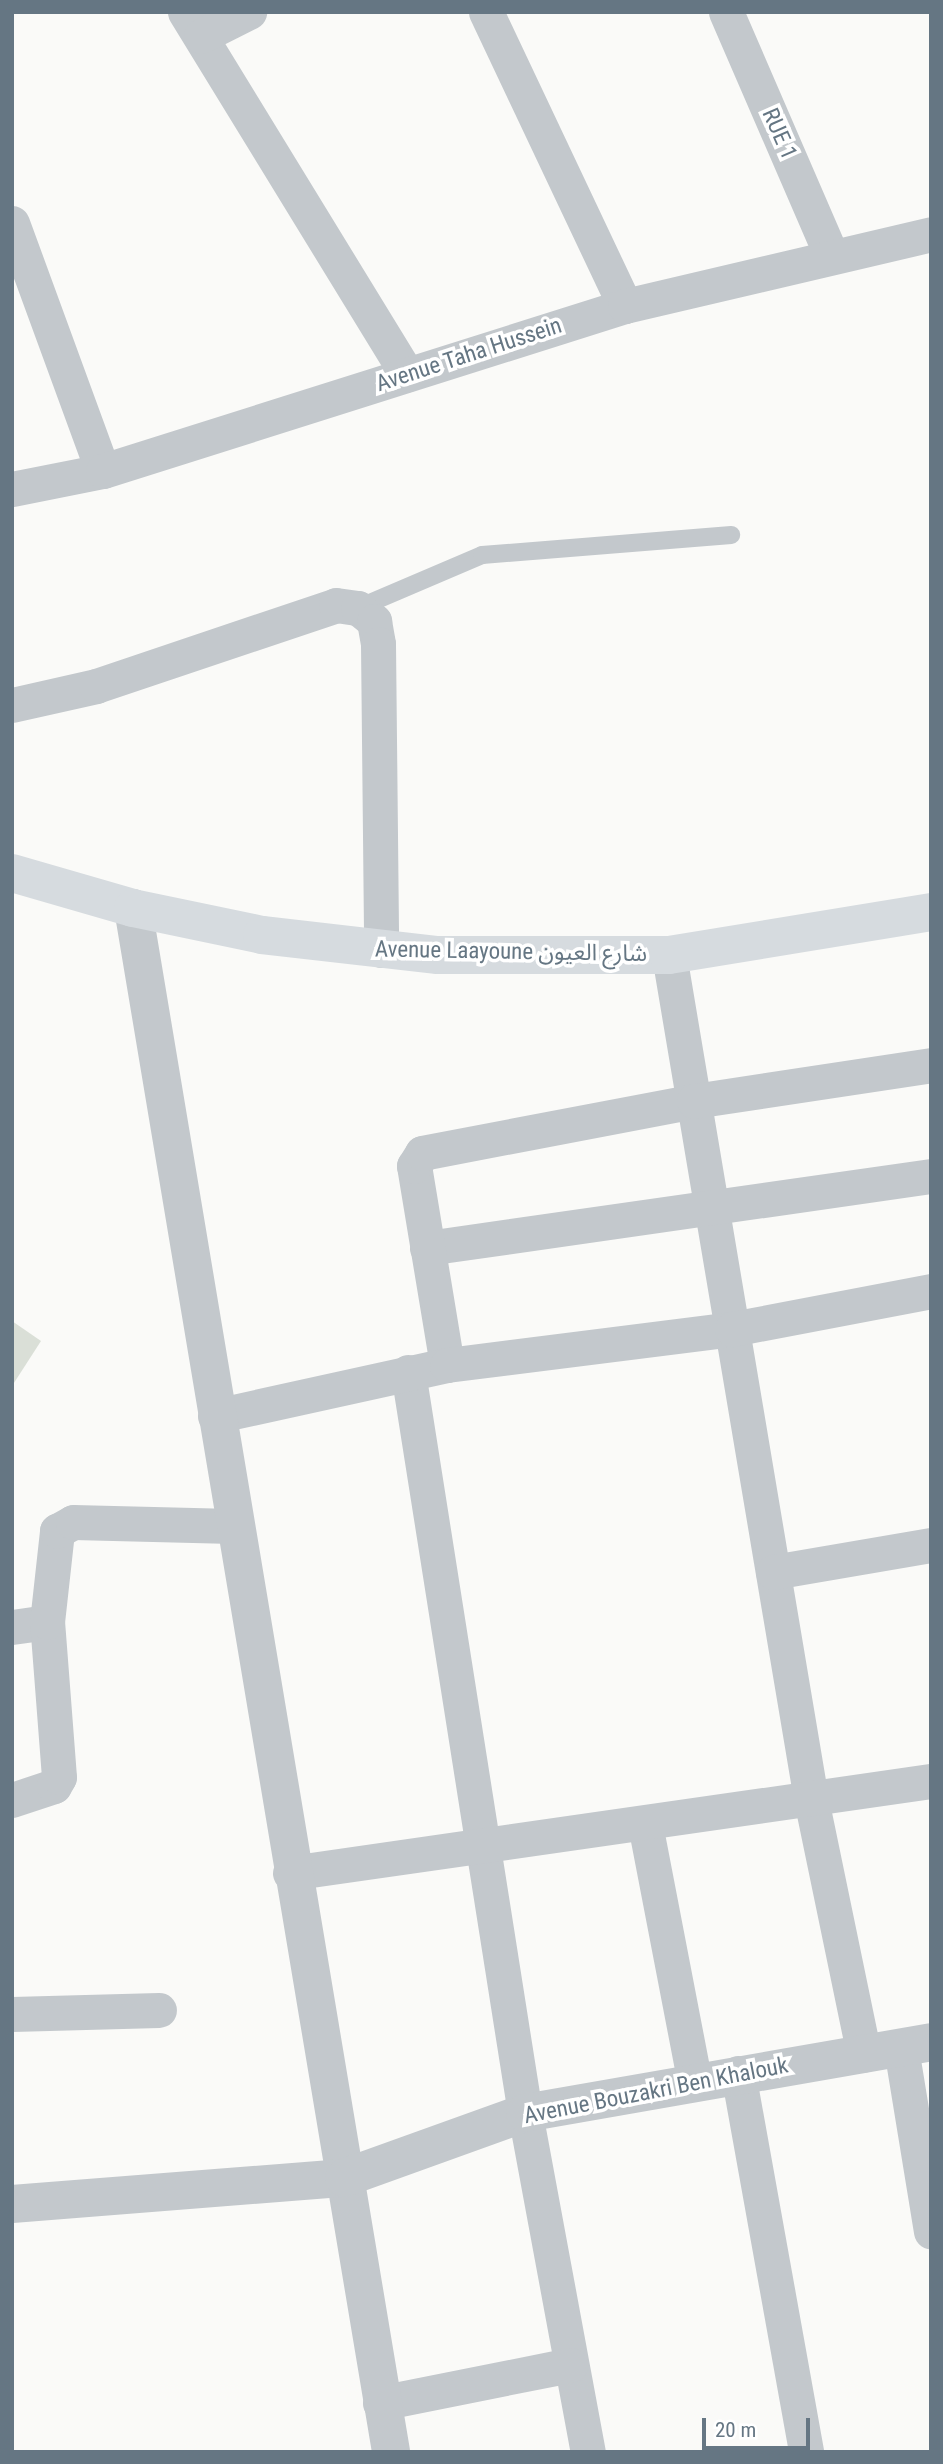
<!DOCTYPE html>
<meta charset="utf-8">
<style>
body{margin:0}
#map{position:relative;width:943px;height:2464px;overflow:hidden;background:#fafaf8;font-family:"Roboto Condensed","Noto Sans Arabic",sans-serif}
div>[style]{position:absolute}
.green>*{inset:0;background:#dadfd7}
.service>*{height:18px;margin:-9px;padding:0 9px;transform-origin:9px;border-radius:9px;background:#c3c8cc}
.minor>*{height:35px;margin:-17.5px;padding:0 17.5px;transform-origin:17.5px;border-radius:17.5px;background:#c3c8cc}
.tertiary>*{height:38px;margin:-19px;padding:0 19px;transform-origin:19px;border-radius:19px;background:#c3c8cc}
.secondary>*{height:38px;margin:-19px;padding:0 19px;transform-origin:19px;border-radius:19px;background:#d6dbdf}
span{translate:-50% -50%;white-space:nowrap;text-align:center;line-height:1.15;-webkit-text-stroke:7px #fff;paint-order:stroke}
.street-label{font-size:23px;color:#657683}
.frame{position:absolute;inset:0;border:14px solid #657683;pointer-events:none}
.scale{position:absolute;left:702px;top:2418px;width:108px;height:32px;box-sizing:border-box;border:4px solid #657683;border-top:0;padding-left:9px;font-size:21px;line-height:24px;white-space:nowrap;color:#657683;-webkit-text-stroke:5px #fff;paint-order:stroke}
</style>
<div id="map">
<div class="green">
<i style="clip-path:polygon(12px 1321px,41px 1341px,12px 1386px)"></i>
</div>
<div class="service">
<i style="left:358px;top:608px;width:135px;rotate:-23.1deg"></i>
<i style="left:482px;top:555px;width:250px;rotate:-4.6deg"></i>
</div>
<div class="minor">
<i style="left:185px;top:12px;width:425px;rotate:58.5deg"></i>
<i style="left:486px;top:12px;width:325px;rotate:64.7deg"></i>
<i style="left:726px;top:12px;width:265px;rotate:66.6deg"></i>
<i style="left:201px;top:36px;width:54px;rotate:-26.6deg"></i>
<i style="left:12px;top:223px;width:264px;rotate:69.9deg"></i>
<i style="left:12px;top:489px;width:93px;rotate:-11.2deg"></i>
<i style="left:103px;top:471px;width:547px;rotate:-17.54deg"></i>
<i style="left:625px;top:306px;width:314px;rotate:-13.2deg"></i>
<i style="left:12px;top:705px;width:86px;rotate:-12.7deg"></i>
<i style="left:96px;top:686px;width:253px;rotate:-18.6deg"></i>
<i style="left:336px;top:605px;width:22px;rotate:8deg"></i>
<i style="left:358px;top:608px;width:21px;rotate:39deg"></i>
<i style="left:374px;top:621px;width:23px;rotate:80deg"></i>
<i style="left:378px;top:644px;width:306px;rotate:89.4deg"></i>
<i style="left:669px;top:955px;width:856px;rotate:80.45deg"></i>
<i style="left:811px;top:1799px;width:261px;rotate:78.3deg"></i>
<i style="left:427px;top:1248px;width:509px;rotate:-8.13deg"></i>
<i style="left:447px;top:1365px;width:202px;rotate:-99.4deg"></i>
<i style="left:414px;top:1166px;width:15px;rotate:-58deg"></i>
<i style="left:422px;top:1153px;width:277px;rotate:-10.8deg"></i>
<i style="left:694px;top:1101px;width:240px;rotate:-8.6deg"></i>
<i style="left:408px;top:1372px;width:750px;rotate:81.03deg"></i>
<i style="left:525px;top:2113px;width:345px;rotate:79.5deg"></i>
<i style="left:215px;top:1416px;width:238px;rotate:-12.4deg"></i>
<i style="left:447px;top:1365px;width:287px;rotate:-7.2deg"></i>
<i style="left:732px;top:1329px;width:203px;rotate:-10.8deg"></i>
<i style="left:773px;top:1572px;width:160px;rotate:-9.7deg"></i>
<i style="left:12px;top:1627px;width:35px;rotate:-8deg"></i>
<i style="left:12px;top:1800px;width:44px;rotate:-18.4deg"></i>
<i style="left:54px;top:1786px;width:10px;rotate:-61deg"></i>
<i style="left:59px;top:1777px;width:155px;rotate:-94.4deg"></i>
<i style="left:47px;top:1622px;width:92px;rotate:-83.7deg"></i>
<i style="left:57px;top:1531px;width:18px;rotate:-29deg"></i>
<i style="left:73px;top:1522px;width:160px;rotate:1.4deg"></i>
<i style="left:645px;top:1824px;width:264px;rotate:79.1deg"></i>
<i style="left:290px;top:1873px;width:648px;rotate:-8.17deg"></i>
<i style="left:12px;top:2014px;width:147px;rotate:-1.6deg"></i>
<i style="left:901px;top:2048px;width:186px;rotate:80.7deg"></i>
<i style="left:738px;top:2073px;width:385px;rotate:79.8deg"></i>
<i style="left:380px;top:2403px;width:194px;rotate:-11.3deg"></i>
</div>
<div class="tertiary">
<i style="left:133px;top:908px;width:1565px;rotate:80.51deg"></i>
<i style="left:12px;top:2204px;width:333px;rotate:-4.5deg"></i>
<i style="left:344px;top:2178px;width:192px;rotate:-19.8deg"></i>
<i style="left:525px;top:2113px;width:412px;rotate:-9.9deg"></i>
</div>
<div class="secondary">
<i style="left:12px;top:873px;width:126px;rotate:16.1deg"></i>
<i style="left:133px;top:908px;width:132px;rotate:11.8deg"></i>
<i style="left:262px;top:935px;width:177px;rotate:6.5deg"></i>
<i style="left:438px;top:955px;width:231px"></i>
<i style="left:669px;top:955px;width:266px;rotate:-9.3deg"></i>
</div>
<div class="street-label">
<span style="left:779px;top:134px;rotate:66deg">RUE 1</span>
<span style="left:469px;top:355px;rotate:-18deg">Avenue Taha Hussein</span>
<span style="left:511px;top:952px;rotate:1deg">Avenue Laayoune شارع العيون</span>
<span style="left:656px;top:2091px;rotate:-11deg">Avenue Bouzakri Ben Khalouk</span>
</div>
<div class="frame"></div>
<div class="scale">20 m</div>
</div>
